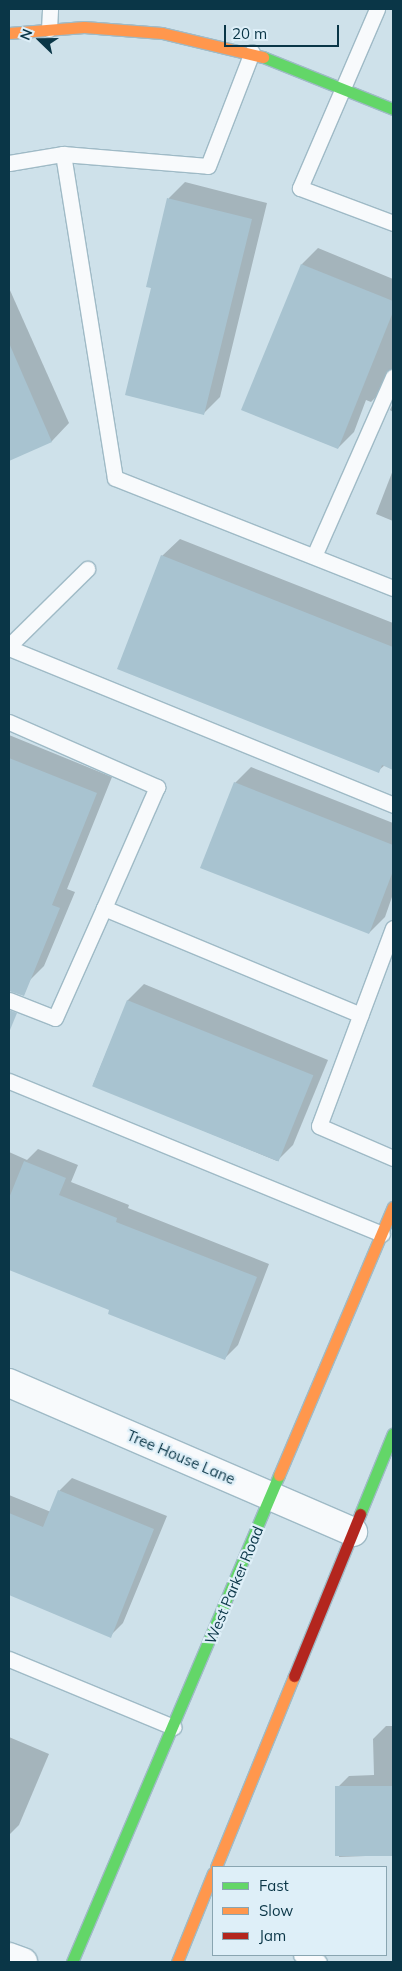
<!DOCTYPE html>
<style>
body{margin:0}
#map{position:relative;width:402px;height:1971px;overflow:hidden;background:#cee1ea;font-family:Mulish,sans-serif}
div>[style]{position:absolute}
.shadow>*{inset:0;background:#0003}
.building>*{inset:0;background:#a8c3d0;transform-origin:0 0}
.roads{filter:drop-shadow(1px 0 #9fbac6) drop-shadow(-1px 0 #9fbac6) drop-shadow(0 1px #9fbac6) drop-shadow(0 -1px #9fbac6)}
.lane>*{height:15px;margin:-7.5px;padding:0 7.5px;transform-origin:7.5px;border-radius:7.5px;background:#f8fafc}
.street>*{height:28px;margin:-14px;padding:0 14px;transform-origin:14px;border-radius:14px;background:#f8fafc}
.fast>*{height:11px;margin:-5.5px;padding:0 5.5px;transform-origin:5.5px;border-radius:5.5px;background:#63d668}
.slow>*{height:11px;margin:-5.5px;padding:0 5.5px;transform-origin:5.5px;border-radius:5.5px;background:#ff974d}
.jam>*{height:11px;margin:-5.5px;padding:0 5.5px;transform-origin:5.5px;border-radius:5.5px;background:#b3261e}
span{translate:-50% -50%;white-space:nowrap;text-align:center;line-height:1.15;-webkit-text-stroke:4.5px #deeff8;paint-order:stroke}
.street-label{font-size:15px;color:#0a3647}
.frame{position:absolute;inset:0;border:10px solid #0a3647;pointer-events:none}
.legend{position:absolute;left:212px;top:1866px;width:175px;height:90px;box-sizing:border-box;background:#deeff8;border:1px solid #89a5b1;margin:0;padding:6px 9px;list-style:none;font-size:15px;color:#0a3647}
.legend li{display:flex;align-items:center;gap:10px;height:25px}
.legend b{width:25px;border:1px solid #89a5b1}
.north{position:absolute;left:15px;top:15px;width:50px;height:50px;-webkit-text-stroke:4px #deeff8;paint-order:stroke;rotate:292deg;font-size:14px;font-weight:700;line-height:20px;text-align:center;color:#0a3647}
.north::after{content:'';display:block;margin:auto;width:18px;height:22px;background:#0a3647;clip-path:polygon(50% 0,100% 100%,50% 72%,0 100%)}
.scale{position:absolute;left:224px;top:25px;width:115px;height:22px;box-sizing:border-box;border:2px solid #0a3647;border-top:0;padding-left:6px;font-size:15px;line-height:18px;white-space:nowrap;color:#0a3647;-webkit-text-stroke:4px #deeff8;paint-order:stroke}
</style>
<div id="map">
<div class="shadow">
<i style="clip-path:polygon(185px 182px,267px 203px,220px 397px,204px 413px,153px 287px,147px 286px,169px 198px)"></i>
<i style="clip-path:polygon(318px 248px,393px 279px,393px 371px,387px 386px,371px 402px,366px 400px,354px 432px,338px 448px,302px 264px)"></i>
<i style="clip-path:polygon(9px 288px,69px 423px,52px 441px,9px 460px)"></i>
<i style="clip-path:polygon(393px 403px,393px 412px,390px 410px)"></i>
<i style="clip-path:polygon(393px 470px,393px 521px,376px 514px)"></i>
<i style="clip-path:polygon(180px 539px,393px 623px,392px 768px,385px 765px,378px 771px,162px 556px)"></i>
<i style="clip-path:polygon(9px 735px,112px 777px,67px 889px,75px 892px,44px 966px,28px 982px,9px 974px)"></i>
<i style="clip-path:polygon(251px 767px,393px 823px,393px 894px,385px 917px,369px 933px,235px 783px)"></i>
<i style="clip-path:polygon(144px 984px,328px 1060px,293px 1145px,277px 1161px,93px 1085px,128px 1000px)"></i>
<i style="clip-path:polygon(38px 1149px,78px 1165px,71px 1182px,129px 1205px,128px 1208px,269px 1264px,238px 1345px,225px 1358px,9px 1267px,9px 1152px,27px 1160px)"></i>
<i style="clip-path:polygon(72px 1478px,167px 1516px,123px 1623px,110px 1636px,9px 1593px,9px 1495px,51px 1512px,59px 1491px)"></i>
<i style="clip-path:polygon(386px 1726px,393px 1726px,393px 1855px,339px 1857px,336px 1789px,349px 1776px,374px 1775px,373px 1739px)"></i>
<i style="clip-path:polygon(9px 1737px,49px 1754px,19px 1825px,9px 1835px)"></i>
</div>
<div class="building">
<i style="clip-path:polygon(167px 198px,252px 219px,204px 415px,125px 395px,151px 288px,146px 287px)"></i>
<i style="clip-path:polygon(301px 264px,393px 301px,393px 312px,338px 449px,241px 410px)"></i>
<i style="clip-path:polygon(9px 343px,52px 442px,9px 461px)"></i>
<i style="clip-path:polygon(161px 555px,393px 647px,393px 770px,382px 765px,379px 773px,117px 669px)"></i>
<i style="clip-path:polygon(9px 758px,97px 793px,52px 905px,60px 908px,24px 996px,9px 991px)"></i>
<i style="clip-path:polygon(234px 782px,393px 845px,393px 871px,369px 934px,200px 868px)"></i>
<i style="left:127px;top:1000px;width:201px;height:93px;rotate:22deg"></i>
<i style="clip-path:polygon(9px 1010px,17px 1013px,10px 1030px,9px 1030px)"></i>
<i style="clip-path:polygon(24px 1161px,66px 1178px,59px 1195px,117px 1218px,116px 1222px,257px 1277px,225px 1360px,108px 1314px,109px 1310px,9px 1270px,9px 1198px)"></i>
<i style="clip-path:polygon(58px 1490px,154px 1529px,111px 1638px,9px 1595px,9px 1513px,43px 1527px)"></i>
<i style="left:393px;top:1786px;width:70px;height:58px;rotate:90deg"></i>
</div>
<div class="roads">
<div class="lane">
<i style="left:377px;top:9px;width:195px;rotate:113.3deg"></i>
<i style="left:300px;top:188px;width:99px;rotate:20.6deg"></i>
<i style="left:49px;top:29px;width:20px;rotate:-87deg"></i>
<i style="left:63px;top:154px;width:328px;rotate:80.9deg"></i>
<i style="left:115px;top:478px;width:299px;rotate:21.6deg"></i>
<i style="left:9px;top:163px;width:55px;rotate:-9.5deg"></i>
<i style="left:63px;top:154px;width:145px;rotate:4.7deg"></i>
<i style="left:208px;top:166px;width:122px;rotate:-68.9deg"></i>
<i style="left:314px;top:556px;width:196px;rotate:-66.2deg"></i>
<i style="left:9px;top:646px;width:110px;rotate:-44.6deg"></i>
<i style="left:9px;top:648px;width:415px;rotate:22.2deg"></i>
<i style="left:9px;top:722px;width:162px;rotate:23.7deg"></i>
<i style="left:157px;top:787px;width:132px;rotate:113.7deg"></i>
<i style="left:393px;top:928px;width:211px;rotate:110.5deg"></i>
<i style="left:319px;top:1126px;width:81px;rotate:23.4deg"></i>
<i style="left:9px;top:1000px;width:49px;rotate:21.4deg"></i>
<i style="left:55px;top:1018px;width:120px;rotate:-66deg"></i>
<i style="left:104px;top:908px;width:278px;rotate:22.6deg"></i>
<i style="left:9px;top:1081px;width:403px;rotate:22.3deg"></i>
<i style="left:9px;top:1659px;width:178px;rotate:22.5deg"></i>
<i style="left:301px;top:1955px;width:19px;rotate:21deg"></i>
</div>
<div class="street">
<i style="left:9px;top:1383px;width:375px;rotate:23.4deg"></i>
<i style="left:9px;top:1957px;width:15px;rotate:20deg"></i>
</div>
<div class="fast">
<i style="left:263px;top:57px;width:140px;rotate:21.8deg"></i>
<i style="left:360px;top:1514px;width:87px;rotate:-67.8deg"></i>
<i style="left:72px;top:1962px;width:529px;rotate:-66.97deg"></i>
</div>
<div class="slow">
<i style="left:9px;top:33px;width:75px;rotate:-4.6deg"></i>
<i style="left:84px;top:27px;width:78px;rotate:4.4deg"></i>
<i style="left:162px;top:33px;width:104px;rotate:13.4deg"></i>
<i style="left:279px;top:1475px;width:291px;rotate:-67deg"></i>
<i style="left:216px;top:1867px;width:206px;rotate:-67.8deg"></i>
<i style="left:177px;top:1962px;width:96px;rotate:-68deg"></i>
</div>
<div class="jam">
<i style="left:294px;top:1676px;width:175px;rotate:-67.8deg"></i>
</div>
</div>
<div class="street-label">
<span style="left:181px;top:1457px;rotate:23deg">Tree House Lane</span>
<span style="left:234px;top:1585px;rotate:-67deg">West Parker Road</span>
</div>
<div class="frame"></div>
<ul class="legend">
<li><b style="height:6px;background:#63d668"></b>Fast</li>
<li><b style="height:6px;background:#ff974d"></b>Slow</li>
<li><b style="height:6px;background:#b3261e"></b>Jam</li>
</ul>
<div class="north">N</div>
<div class="scale">20 m</div>
</div>
